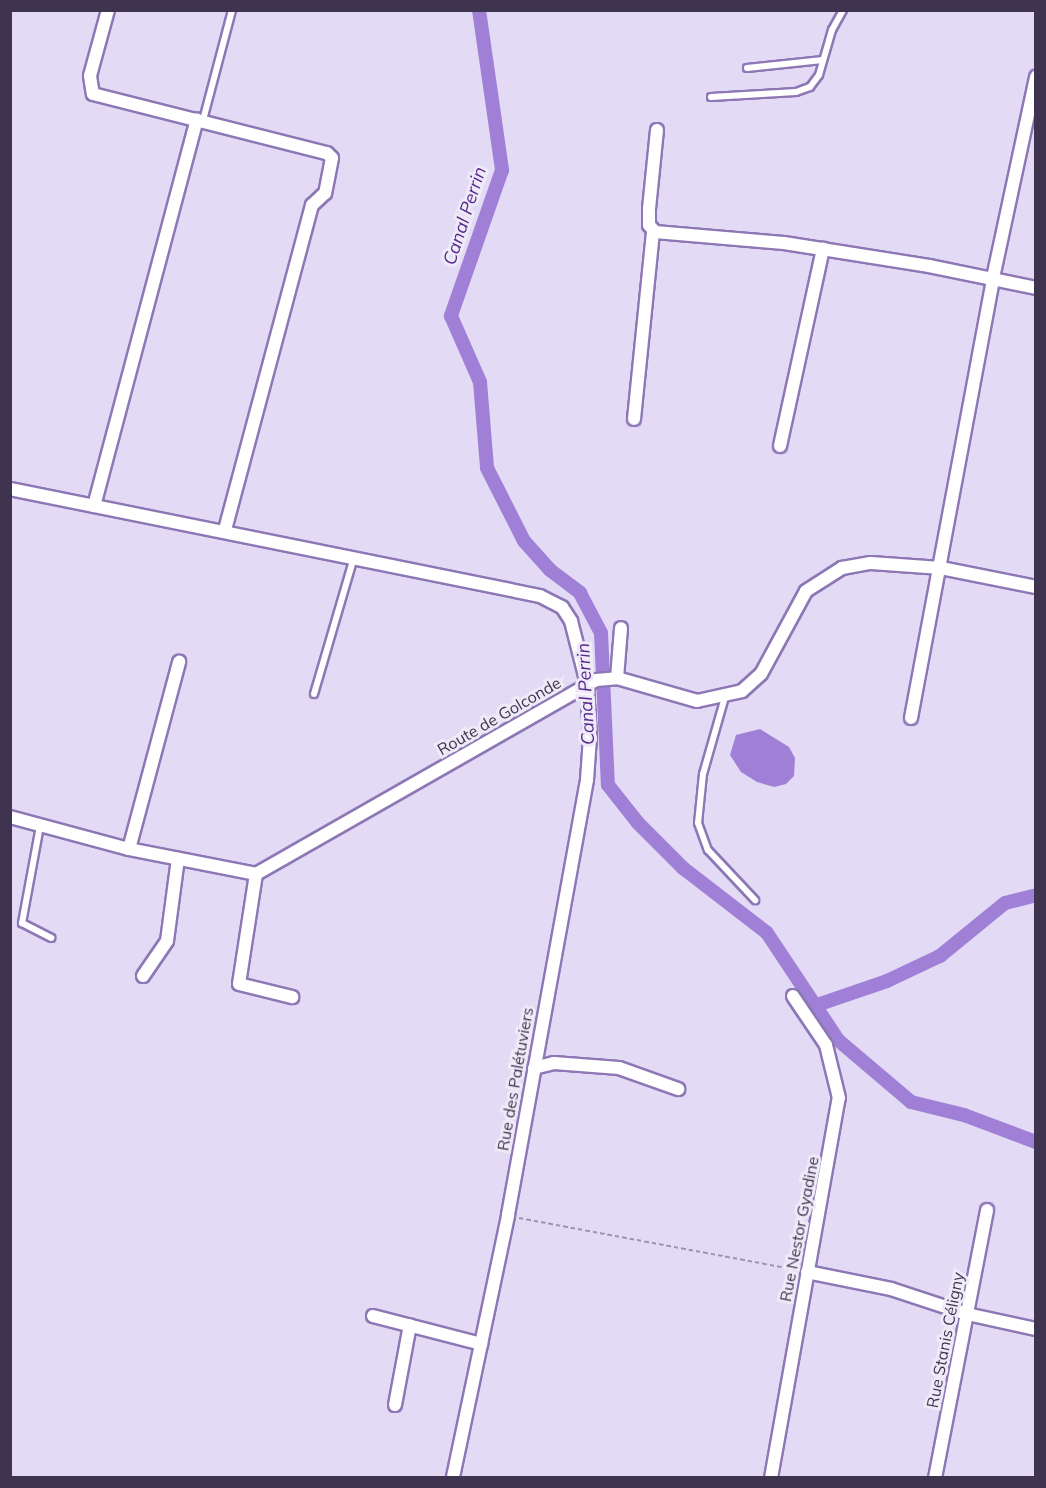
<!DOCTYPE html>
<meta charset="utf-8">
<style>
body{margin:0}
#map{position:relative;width:1046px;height:1488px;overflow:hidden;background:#e3daf5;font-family:Mulish,sans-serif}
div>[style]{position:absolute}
.water>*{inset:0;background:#a080d7}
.canal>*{height:14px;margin:-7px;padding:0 7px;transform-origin:7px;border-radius:7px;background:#a080d7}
.path>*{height:2px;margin-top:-1px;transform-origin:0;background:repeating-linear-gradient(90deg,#9d94af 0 4.5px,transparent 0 7.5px)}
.roads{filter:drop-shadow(2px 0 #8d77b5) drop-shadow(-2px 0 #8d77b5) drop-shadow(0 2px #8d77b5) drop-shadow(0 -2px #8d77b5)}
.service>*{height:6px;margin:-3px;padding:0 3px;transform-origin:3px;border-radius:3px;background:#fff}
.minor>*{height:12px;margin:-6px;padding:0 6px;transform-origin:6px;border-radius:6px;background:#fff}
span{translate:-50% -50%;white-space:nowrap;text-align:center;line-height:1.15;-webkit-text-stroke:6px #eeeaf8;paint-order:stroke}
.street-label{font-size:16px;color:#3e344f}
.water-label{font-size:18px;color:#57288e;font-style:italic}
.frame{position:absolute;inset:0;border:12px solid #3e344f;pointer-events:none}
</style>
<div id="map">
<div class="water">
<i style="clip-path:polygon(760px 729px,789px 747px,795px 758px,794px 776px,786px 784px,774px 787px,757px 782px,741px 772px,730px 755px,736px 735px)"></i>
</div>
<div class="canal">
<i style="left:479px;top:10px;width:162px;rotate:81.8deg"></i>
<i style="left:502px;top:170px;width:155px;rotate:109.3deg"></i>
<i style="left:451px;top:316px;width:72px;rotate:66.3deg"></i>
<i style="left:480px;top:382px;width:86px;rotate:85.3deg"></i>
<i style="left:487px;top:468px;width:82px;rotate:63.1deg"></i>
<i style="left:524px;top:541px;width:39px;rotate:48deg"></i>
<i style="left:550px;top:570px;width:38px;rotate:37deg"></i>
<i style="left:580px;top:593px;width:45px;rotate:62.3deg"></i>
<i style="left:601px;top:633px;width:152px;rotate:87.4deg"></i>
<i style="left:608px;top:785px;width:48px;rotate:51.7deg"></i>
<i style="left:638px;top:823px;width:64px;rotate:45deg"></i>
<i style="left:683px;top:868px;width:106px;rotate:37.7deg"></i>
<i style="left:767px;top:933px;width:128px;rotate:56.4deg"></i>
<i style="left:838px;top:1040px;width:96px;rotate:40.3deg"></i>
<i style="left:911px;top:1102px;width:55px;rotate:13.8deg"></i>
<i style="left:964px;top:1115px;width:77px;rotate:20.6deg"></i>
<i style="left:814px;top:1006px;width:77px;rotate:-18.9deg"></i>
<i style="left:887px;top:981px;width:59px;rotate:-25.3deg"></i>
<i style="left:940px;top:956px;width:84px;rotate:-39.2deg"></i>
<i style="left:1005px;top:903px;width:32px;rotate:-14deg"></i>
</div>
<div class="path">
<i style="left:519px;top:1218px;width:283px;rotate:10.6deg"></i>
</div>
<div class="roads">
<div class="service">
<i style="left:747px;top:68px;width:76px;rotate:-6deg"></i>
<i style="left:711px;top:97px;width:85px;rotate:-3.4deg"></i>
<i style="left:796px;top:92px;width:15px;rotate:-20deg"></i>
<i style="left:810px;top:87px;width:15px;rotate:-53deg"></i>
<i style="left:819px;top:75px;width:47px;rotate:-73.9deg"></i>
<i style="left:832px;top:30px;width:23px;rotate:-61deg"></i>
<i style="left:203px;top:120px;width:114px;rotate:-75.2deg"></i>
<i style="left:314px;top:694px;width:143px;rotate:-73.7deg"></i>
<i style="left:725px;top:697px;width:80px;rotate:105.9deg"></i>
<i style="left:703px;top:774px;width:49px;rotate:95.8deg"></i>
<i style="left:698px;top:823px;width:29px;rotate:70deg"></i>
<i style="left:708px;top:850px;width:69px;rotate:46.8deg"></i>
<i style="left:40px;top:826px;width:99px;rotate:100.5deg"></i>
<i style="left:22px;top:923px;width:33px;rotate:27deg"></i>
</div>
<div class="minor">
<i style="left:108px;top:10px;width:68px;rotate:105.3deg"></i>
<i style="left:90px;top:76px;width:18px;rotate:81deg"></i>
<i style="left:93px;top:94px;width:241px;rotate:14.2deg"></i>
<i style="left:327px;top:153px;width:7px;rotate:45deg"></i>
<i style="left:332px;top:158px;width:36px;rotate:101deg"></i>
<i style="left:325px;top:193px;width:18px;rotate:137deg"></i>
<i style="left:312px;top:205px;width:336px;rotate:105deg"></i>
<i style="left:657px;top:130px;width:79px;rotate:95.8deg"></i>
<i style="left:649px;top:209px;width:16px;rotate:90deg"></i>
<i style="left:649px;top:225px;width:9px;rotate:49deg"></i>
<i style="left:655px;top:232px;width:129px;rotate:4.9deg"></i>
<i style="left:784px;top:243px;width:147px;rotate:9deg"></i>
<i style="left:929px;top:266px;width:109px;rotate:11.6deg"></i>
<i style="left:634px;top:419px;width:189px;rotate:-84.2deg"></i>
<i style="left:780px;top:446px;width:202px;rotate:-77.7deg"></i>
<i style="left:10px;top:489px;width:541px;rotate:11.41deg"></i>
<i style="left:540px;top:596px;width:25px;rotate:27deg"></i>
<i style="left:562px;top:607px;width:17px;rotate:57deg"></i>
<i style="left:571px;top:621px;width:65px;rotate:75.7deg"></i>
<i style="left:587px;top:684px;width:53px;rotate:86.8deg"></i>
<i style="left:590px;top:737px;width:43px;rotate:94deg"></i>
<i style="left:587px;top:780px;width:443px;rotate:100.3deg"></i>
<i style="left:508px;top:1216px;width:268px;rotate:101.9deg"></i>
<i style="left:94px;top:506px;width:400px;rotate:-75.1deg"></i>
<i style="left:617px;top:678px;width:50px;rotate:-85.4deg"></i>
<i style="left:911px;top:718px;width:448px;rotate:-79.4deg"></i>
<i style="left:993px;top:278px;width:206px;rotate:-77.9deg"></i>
<i style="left:10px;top:817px;width:123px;rotate:15.1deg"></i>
<i style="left:129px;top:849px;width:129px;rotate:11.1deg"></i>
<i style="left:256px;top:874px;width:391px;rotate:-29.7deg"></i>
<i style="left:596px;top:680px;width:21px;rotate:-5deg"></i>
<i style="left:617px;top:678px;width:83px;rotate:16deg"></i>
<i style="left:697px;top:701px;width:46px;rotate:-12.5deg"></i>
<i style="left:742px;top:691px;width:25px;rotate:-42deg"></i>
<i style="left:761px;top:674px;width:94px;rotate:-61.5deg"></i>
<i style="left:806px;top:591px;width:43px;rotate:-32.6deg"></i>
<i style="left:842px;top:568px;width:29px;rotate:-10deg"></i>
<i style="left:871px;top:563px;width:70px;rotate:4.1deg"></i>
<i style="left:941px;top:568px;width:97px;rotate:11.3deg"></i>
<i style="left:129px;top:849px;width:194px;rotate:-75deg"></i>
<i style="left:256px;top:874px;width:111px;rotate:98.8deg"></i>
<i style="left:239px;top:984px;width:55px;rotate:13.8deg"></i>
<i style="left:143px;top:976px;width:42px;rotate:-55.6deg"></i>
<i style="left:167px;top:941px;width:83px;rotate:-82.4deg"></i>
<i style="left:534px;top:1068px;width:21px;rotate:-14deg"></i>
<i style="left:554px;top:1063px;width:65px;rotate:4.4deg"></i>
<i style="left:619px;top:1068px;width:63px;rotate:19.6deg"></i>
<i style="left:807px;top:1272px;width:86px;rotate:11.4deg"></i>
<i style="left:891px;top:1289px;width:80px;rotate:18.2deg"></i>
<i style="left:967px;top:1314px;width:71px;rotate:12.3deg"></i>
<i style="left:373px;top:1316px;width:112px;rotate:14.5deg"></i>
<i style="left:395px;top:1405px;width:81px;rotate:-79.4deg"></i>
<i style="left:771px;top:1478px;width:386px;rotate:-79.9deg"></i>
<i style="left:839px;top:1098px;width:55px;rotate:-103.8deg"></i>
<i style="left:826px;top:1045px;width:59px;rotate:-124deg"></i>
<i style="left:935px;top:1478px;width:273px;rotate:-79deg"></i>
</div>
</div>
<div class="street-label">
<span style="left:499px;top:716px;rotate:-30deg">Route de Golconde</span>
<span style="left:515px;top:1079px;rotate:-80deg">Rue des Palétuviers</span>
<span style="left:799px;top:1229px;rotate:-79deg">Rue Nestor Gyadine</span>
<span style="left:945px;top:1340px;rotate:-79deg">Rue Stanis Céligny</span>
</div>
<div class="water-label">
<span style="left:465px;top:216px;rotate:-72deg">Canal Perrin</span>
<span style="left:586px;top:694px;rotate:-93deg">Canal Perrin</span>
</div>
<div class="frame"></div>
</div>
